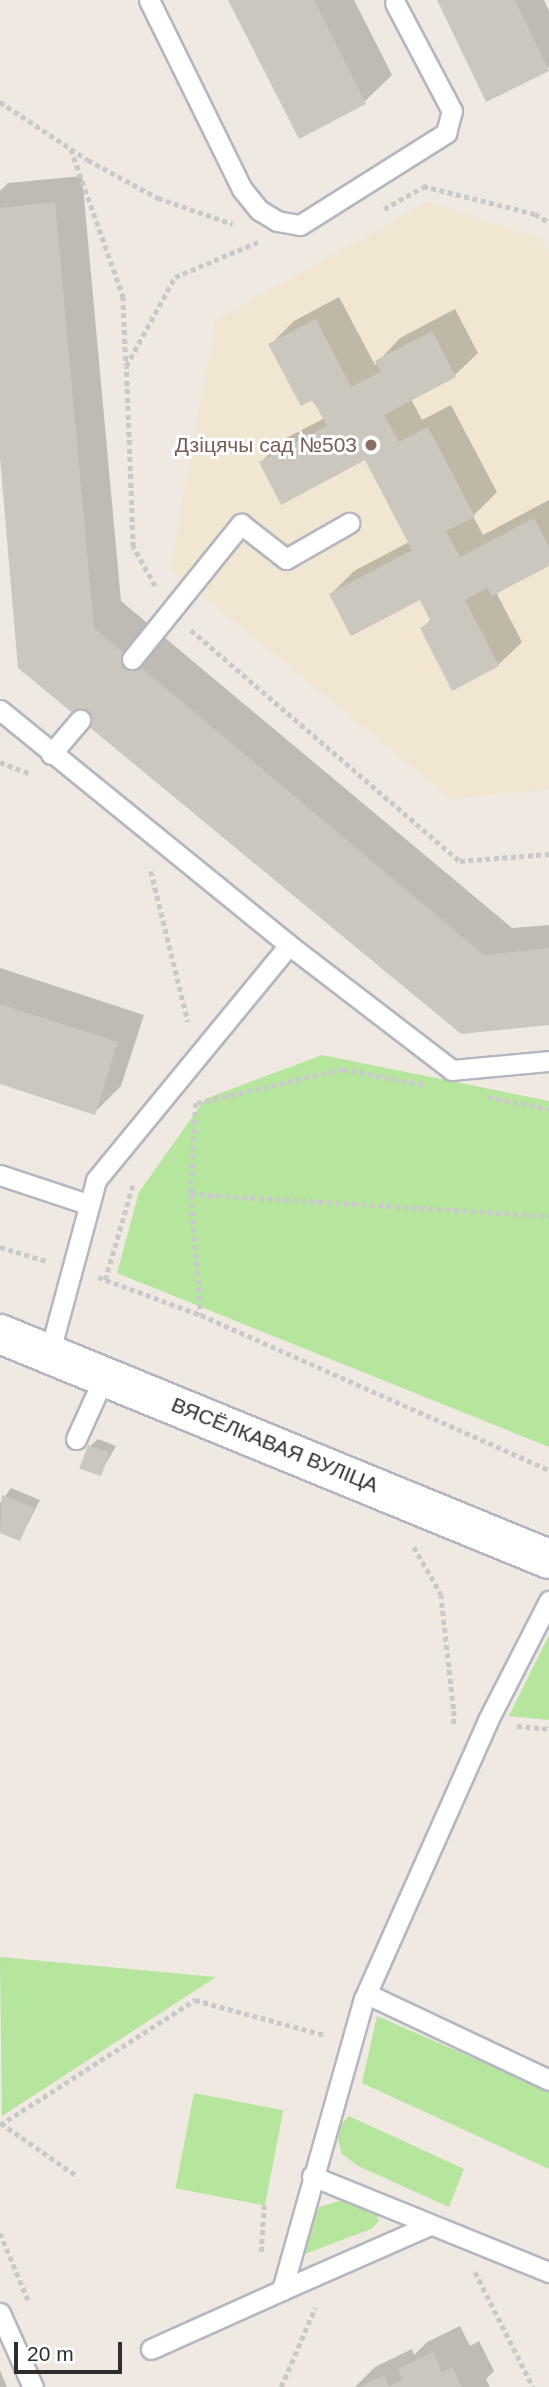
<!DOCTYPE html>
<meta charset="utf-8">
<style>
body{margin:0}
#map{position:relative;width:549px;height:2387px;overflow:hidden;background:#efe9e1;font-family:Arial,sans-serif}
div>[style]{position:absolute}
.education>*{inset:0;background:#f0e6d1}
.green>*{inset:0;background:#b6e59e;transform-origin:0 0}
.shadow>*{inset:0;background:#0003}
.building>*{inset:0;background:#cbc7bf;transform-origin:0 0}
.path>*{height:4.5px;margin-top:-2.25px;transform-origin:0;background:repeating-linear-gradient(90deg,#c9c9c9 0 5px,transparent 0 8.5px)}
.roads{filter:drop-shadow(2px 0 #b4b7c1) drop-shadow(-2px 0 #b4b7c1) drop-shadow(0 2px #b4b7c1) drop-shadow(0 -2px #b4b7c1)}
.lane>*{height:19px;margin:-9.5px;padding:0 9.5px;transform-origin:9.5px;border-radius:9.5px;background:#fff}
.secondary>*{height:38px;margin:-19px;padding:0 19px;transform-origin:19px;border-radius:19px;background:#fff}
.dots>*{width:19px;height:19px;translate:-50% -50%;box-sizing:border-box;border:4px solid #fff;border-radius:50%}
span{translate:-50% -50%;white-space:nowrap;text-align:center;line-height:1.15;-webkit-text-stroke:6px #fff;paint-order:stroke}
.education-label{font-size:21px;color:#785e54}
.right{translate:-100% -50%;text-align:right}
.street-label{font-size:21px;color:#2e2e2e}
.scale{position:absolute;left:14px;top:2342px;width:108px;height:32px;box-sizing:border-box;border:4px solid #2e2e2e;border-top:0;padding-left:9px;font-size:21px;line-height:24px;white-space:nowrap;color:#2e2e2e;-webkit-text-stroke:5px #fff;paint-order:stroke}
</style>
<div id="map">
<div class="education">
<i style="clip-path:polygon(428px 202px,541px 239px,549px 254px,549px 789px,451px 799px,170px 569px,216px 320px)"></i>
</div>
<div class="green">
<i style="clip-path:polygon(322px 1055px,549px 1101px,549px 1447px,117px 1273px,139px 1192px,205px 1099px)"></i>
<i style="clip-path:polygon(549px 1635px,549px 1720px,509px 1716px)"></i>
<i style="clip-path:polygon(0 1957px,216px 1977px,2px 2116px)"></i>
<i style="clip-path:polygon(377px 2016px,549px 2091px,549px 2169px,362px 2083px)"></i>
<i style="left:194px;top:2093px;width:91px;height:97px;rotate:11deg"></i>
<i style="clip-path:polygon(349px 2116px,464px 2169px,449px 2207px,358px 2166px,342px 2154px,338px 2140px,341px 2124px)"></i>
<i style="clip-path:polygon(346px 2199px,376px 2213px,379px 2221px,371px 2229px,305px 2254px,302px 2250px,319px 2207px)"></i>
</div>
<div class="shadow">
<i style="clip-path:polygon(230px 0,354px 0,392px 75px,364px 102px)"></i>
<i style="clip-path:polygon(439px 0,544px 0,549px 11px,549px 68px)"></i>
<i style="clip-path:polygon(82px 176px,121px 601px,512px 928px,549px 925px,549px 1024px,20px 668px,0 438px,0 191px,8px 183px)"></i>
<i style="clip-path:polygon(339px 297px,375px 365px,400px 338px,455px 309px,478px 353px,454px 376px,411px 399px,422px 420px,451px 405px,497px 492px,473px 516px,483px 535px,549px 500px,549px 564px,496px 592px,522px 642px,498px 665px,453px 689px,422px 628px,432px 619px,421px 598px,331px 594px,354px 571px,409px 542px,365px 458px,261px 462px,284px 439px,325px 418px,271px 344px,294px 321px)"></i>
<i style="clip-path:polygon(0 968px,144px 1015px,121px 1086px,94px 1113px,0 1082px)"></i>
<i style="clip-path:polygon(98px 1439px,116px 1446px,100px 1474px,90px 1446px)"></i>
<i style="clip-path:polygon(11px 1488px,40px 1500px,20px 1539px,0 1531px,0 1503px)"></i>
<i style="clip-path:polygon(460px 2326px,470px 2346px,479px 2341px,494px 2371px,486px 2379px,490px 2387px,355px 2387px,375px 2367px,412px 2349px,414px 2355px,427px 2342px)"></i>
<i style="clip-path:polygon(0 2370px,7px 2387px,0 2387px)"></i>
</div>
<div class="building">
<i style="clip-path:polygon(228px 0,314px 0,366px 104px,299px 139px)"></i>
<i style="clip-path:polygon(437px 0,515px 0,549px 71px,486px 102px)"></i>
<i style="clip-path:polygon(55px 202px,94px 628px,484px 955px,549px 948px,549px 1025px,461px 1034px,18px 668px,0 458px,0 208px)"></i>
<i style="clip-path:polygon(316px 319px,351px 387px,381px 372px,375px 361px,432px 331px,456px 377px,384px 415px,399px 442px,428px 427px,475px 517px,446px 531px,460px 557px,534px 518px,549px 547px,549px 566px,492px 596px,487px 588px,465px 600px,499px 666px,452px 691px,420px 628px,431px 622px,420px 600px,351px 636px,329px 594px,412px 550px,365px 460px,281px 505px,259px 462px,327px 426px,313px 400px,301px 406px,268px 344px)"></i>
<i style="clip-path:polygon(0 1004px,118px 1042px,95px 1115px,0 1084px)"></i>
<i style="left:88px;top:1445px;width:23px;height:25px;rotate:20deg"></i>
<i style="clip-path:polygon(2px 1495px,34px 1508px,20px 1541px,0 1533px)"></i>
<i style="clip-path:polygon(433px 2352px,442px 2372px,452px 2367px,462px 2387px,360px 2387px,384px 2375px,389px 2386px,403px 2380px,398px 2369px)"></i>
</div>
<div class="path">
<i style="left:0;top:102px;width:105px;rotate:33.4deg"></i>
<i style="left:88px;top:160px;width:80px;rotate:28.5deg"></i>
<i style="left:158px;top:198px;width:79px;rotate:19.1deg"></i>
<i style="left:71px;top:149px;width:156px;rotate:70.5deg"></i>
<i style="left:123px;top:296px;width:69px;rotate:87.5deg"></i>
<i style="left:423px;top:186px;width:115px;rotate:14deg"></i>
<i style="left:535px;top:214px;width:16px;rotate:30deg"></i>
<i style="left:384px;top:209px;width:45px;rotate:-29.4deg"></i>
<i style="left:155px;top:586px;width:45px;rotate:-119.4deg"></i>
<i style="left:133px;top:547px;width:181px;rotate:-92.2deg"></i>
<i style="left:126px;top:366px;width:102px;rotate:-61.2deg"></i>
<i style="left:175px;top:277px;width:90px;rotate:-22.9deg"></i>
<i style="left:191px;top:630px;width:355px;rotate:40.7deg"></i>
<i style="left:460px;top:861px;width:89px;rotate:-4.5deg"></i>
<i style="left:0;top:762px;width:31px;rotate:21deg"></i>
<i style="left:151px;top:871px;width:155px;rotate:76.2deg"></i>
<i style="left:488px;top:1097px;width:62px;rotate:11.1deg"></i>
<i style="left:196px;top:1103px;width:91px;rotate:93.1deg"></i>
<i style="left:191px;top:1194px;width:121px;rotate:85.3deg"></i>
<i style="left:197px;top:1103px;width:150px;rotate:-13.1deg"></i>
<i style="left:343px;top:1069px;width:83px;rotate:11.2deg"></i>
<i style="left:191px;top:1194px;width:359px;rotate:3.5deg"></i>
<i style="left:0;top:1247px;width:48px;rotate:16.9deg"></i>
<i style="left:98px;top:1277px;width:110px;rotate:20.3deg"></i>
<i style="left:201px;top:1315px;width:381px;rotate:24deg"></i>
<i style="left:105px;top:1280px;width:100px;rotate:-73.7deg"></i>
<i style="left:414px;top:1547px;width:54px;rotate:60.1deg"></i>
<i style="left:441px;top:1594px;width:118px;rotate:83.7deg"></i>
<i style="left:453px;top:1724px;width:13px;rotate:-86deg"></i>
<i style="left:517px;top:1726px;width:32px;rotate:5deg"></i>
<i style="left:1px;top:2123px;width:93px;rotate:34.9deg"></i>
<i style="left:0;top:2125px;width:232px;rotate:-32.7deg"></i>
<i style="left:195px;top:2000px;width:135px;rotate:15.1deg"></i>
<i style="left:0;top:2233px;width:75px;rotate:67.2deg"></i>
<i style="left:261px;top:2252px;width:47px;rotate:-86.3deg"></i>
<i style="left:475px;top:2272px;width:129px;rotate:63.2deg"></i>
<i style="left:281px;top:2387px;width:86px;rotate:-66.7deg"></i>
</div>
<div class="roads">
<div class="lane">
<i style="left:149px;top:0;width:211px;rotate:63.8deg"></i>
<i style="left:242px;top:189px;width:27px;rotate:51deg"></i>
<i style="left:259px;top:210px;width:21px;rotate:31deg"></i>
<i style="left:277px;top:221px;width:23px;rotate:10deg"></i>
<i style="left:300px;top:225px;width:173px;rotate:-32.2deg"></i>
<i style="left:446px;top:133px;width:23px;rotate:-75deg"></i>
<i style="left:452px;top:111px;width:122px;rotate:-117.8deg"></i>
<i style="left:132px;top:659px;width:174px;rotate:-51.1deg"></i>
<i style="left:241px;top:524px;width:57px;rotate:37.9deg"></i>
<i style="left:286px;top:559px;width:73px;rotate:-29.7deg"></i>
<i style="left:0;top:710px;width:372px;rotate:39.1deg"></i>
<i style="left:289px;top:945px;width:205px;rotate:37.5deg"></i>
<i style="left:452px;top:1070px;width:97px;rotate:-5.3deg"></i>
<i style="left:51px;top:754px;width:45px;rotate:-49.5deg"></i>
<i style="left:0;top:1175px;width:92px;rotate:18.4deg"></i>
<i style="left:50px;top:1351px;width:177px;rotate:-74.9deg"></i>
<i style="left:96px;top:1180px;width:304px;rotate:-50.6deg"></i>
<i style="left:76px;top:1439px;width:70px;rotate:-65.6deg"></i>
<i style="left:367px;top:1994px;width:201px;rotate:25.3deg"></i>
<i style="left:312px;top:2176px;width:256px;rotate:22.1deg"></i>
<i style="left:282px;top:2290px;width:162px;rotate:-23.7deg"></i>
<i style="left:0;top:2313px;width:81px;rotate:66deg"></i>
<i style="left:151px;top:2349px;width:144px;rotate:-24.2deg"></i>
<i style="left:282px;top:2290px;width:302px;rotate:-74.3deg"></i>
<i style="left:364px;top:1999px;width:305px;rotate:-66deg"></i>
<i style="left:488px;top:1720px;width:134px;rotate:-62.9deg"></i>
</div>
<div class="secondary">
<i style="left:0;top:1334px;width:593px;rotate:22.29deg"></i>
</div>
</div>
<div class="dots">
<i style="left:371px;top:445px;background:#8d6e63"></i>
</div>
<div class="education-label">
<span class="right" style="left:357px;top:445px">Дзіцячы сад №503</span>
</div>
<div class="street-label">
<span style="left:275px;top:1445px;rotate:22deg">ВЯСЁЛКАВАЯ ВУЛІЦА</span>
</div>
<div class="scale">20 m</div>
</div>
